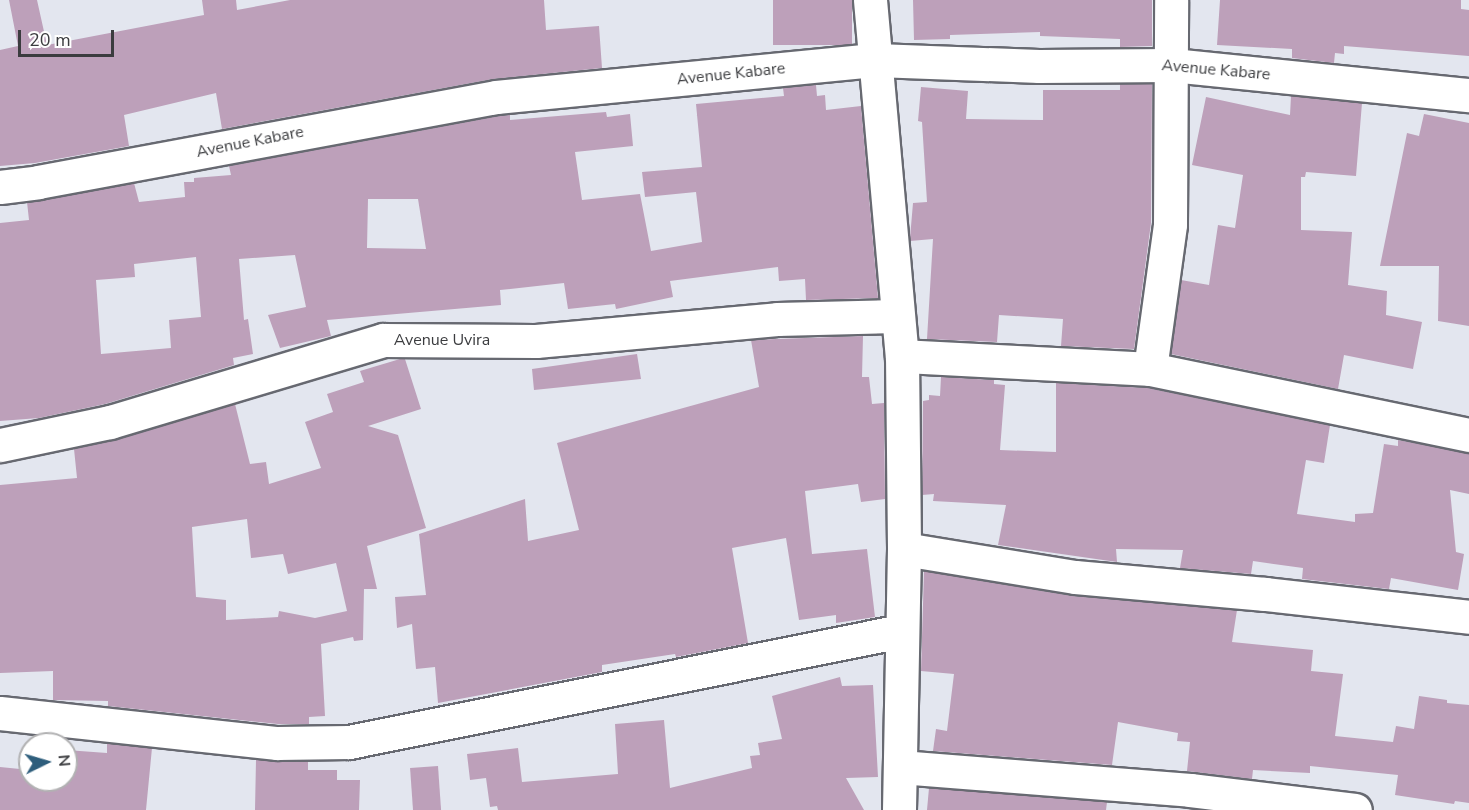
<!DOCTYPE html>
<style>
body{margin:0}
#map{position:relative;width:1469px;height:810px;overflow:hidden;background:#e3e6ef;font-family:"Nunito Sans",sans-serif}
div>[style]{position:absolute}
.building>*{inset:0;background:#bda0ba;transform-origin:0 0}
.roads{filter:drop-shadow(2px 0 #676971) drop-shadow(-2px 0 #676971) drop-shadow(0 2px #676971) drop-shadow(0 -2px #676971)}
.minor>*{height:33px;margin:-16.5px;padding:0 16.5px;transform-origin:16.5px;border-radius:16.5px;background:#fff}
span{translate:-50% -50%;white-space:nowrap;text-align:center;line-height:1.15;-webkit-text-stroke:5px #fff;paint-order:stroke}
.street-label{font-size:16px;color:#3b3c3f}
.north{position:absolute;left:18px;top:732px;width:60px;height:60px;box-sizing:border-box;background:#fff;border:2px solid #b1b1b2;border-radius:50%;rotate:85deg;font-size:16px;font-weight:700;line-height:24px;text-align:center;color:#3b3c3f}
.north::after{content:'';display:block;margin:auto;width:21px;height:27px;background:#2e5e7c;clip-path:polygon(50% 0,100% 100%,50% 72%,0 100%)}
.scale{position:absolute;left:18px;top:30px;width:96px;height:27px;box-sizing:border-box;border:3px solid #3b3c3f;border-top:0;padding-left:8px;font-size:18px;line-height:21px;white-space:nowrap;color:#3b3c3f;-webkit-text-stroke:4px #fff;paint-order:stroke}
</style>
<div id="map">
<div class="building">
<i style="clip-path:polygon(9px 0,37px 0,47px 45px,204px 15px,202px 0,236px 0,237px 10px,290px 0,544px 0,546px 30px,599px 26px,602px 68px,493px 79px,222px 129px,216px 93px,124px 115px,129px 146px,35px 163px,0 166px,0 50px,18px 46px)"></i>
<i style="left:773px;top:0;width:79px;height:45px"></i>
<i style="clip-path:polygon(913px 0,1152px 0,1152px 46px,1120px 47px,1120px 39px,1040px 36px,1040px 32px,950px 35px,950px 39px,914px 40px)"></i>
<i style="clip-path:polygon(1220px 0,1461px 0,1461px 9px,1469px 10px,1469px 56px,1344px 46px,1344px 54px,1335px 53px,1334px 63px,1292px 58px,1292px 49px,1217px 45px)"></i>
<i style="clip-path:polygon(1120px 84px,1152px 84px,1151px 223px,1134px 349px,1061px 346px,1063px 319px,999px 315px,997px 342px,927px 339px,933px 239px,910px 241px,910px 238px,913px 203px,927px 202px,922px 122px,918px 121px,921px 87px,968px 91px,966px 119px,1043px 120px,1043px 90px,1120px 90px)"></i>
<i style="clip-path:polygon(evenodd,816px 85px,817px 96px,825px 95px,826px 110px,861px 106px,878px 298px,806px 300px,805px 279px,779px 281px,778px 267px,670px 281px,673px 297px,616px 309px,615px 304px,568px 309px,564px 283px,500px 290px,501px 305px,327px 320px,331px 336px,280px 348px,268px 315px,306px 307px,295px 255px,239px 259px,244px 320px,248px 319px,253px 354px,233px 358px,234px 365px,105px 404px,39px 418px,0 421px,0 223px,29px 220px,27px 202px,134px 183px,139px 202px,185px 197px,184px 182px,194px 182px,194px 178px,231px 175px,229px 166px,499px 116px,510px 115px,510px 120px,606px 112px,607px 117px,630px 114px,633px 146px,575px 152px,582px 200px,640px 194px,651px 251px,702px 242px,696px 192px,645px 197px,642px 172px,702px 167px,696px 104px,784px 96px,783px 88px,816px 85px,368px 199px,418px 199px,426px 249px,367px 248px,368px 199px,816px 85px,196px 257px,201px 317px,169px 320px,171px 348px,101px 354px,96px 280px,135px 277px,134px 264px,196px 257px)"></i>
<i style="clip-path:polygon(1291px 96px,1362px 103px,1356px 176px,1306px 172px,1305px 177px,1301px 177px,1301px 230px,1352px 232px,1348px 285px,1387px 291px,1386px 315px,1422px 322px,1413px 369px,1344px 355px,1338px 389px,1171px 354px,1181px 280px,1209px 285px,1218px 225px,1235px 228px,1243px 175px,1192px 165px,1206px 97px,1290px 115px)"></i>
<i style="clip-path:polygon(1424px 114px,1469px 123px,1469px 326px,1438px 321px,1439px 266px,1380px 266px,1407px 133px,1419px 136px)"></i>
<i style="clip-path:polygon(863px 336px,862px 377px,869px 377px,872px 404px,884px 403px,885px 499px,861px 502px,858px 484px,805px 491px,812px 554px,867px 549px,875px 617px,836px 623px,836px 615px,799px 620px,786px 538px,732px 548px,748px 643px,676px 657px,675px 654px,602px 665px,602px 672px,438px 703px,435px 667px,416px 669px,412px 624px,397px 628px,395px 597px,426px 595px,419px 534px,525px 499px,528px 541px,579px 530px,557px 443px,759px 387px,751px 340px)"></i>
<i style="clip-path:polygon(637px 354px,641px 379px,534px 390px,532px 369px)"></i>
<i style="clip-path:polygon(evenodd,400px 359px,405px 359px,421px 409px,368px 426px,398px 435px,426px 528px,367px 546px,377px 589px,364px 589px,363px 640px,354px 641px,353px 637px,321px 644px,325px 716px,309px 717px,309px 724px,278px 724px,108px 706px,108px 701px,53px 700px,53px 671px,0 673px,0 485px,77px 478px,74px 449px,115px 440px,235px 404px,250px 464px,266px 462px,269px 484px,321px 468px,305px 422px,333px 412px,327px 394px,364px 382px,360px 371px,400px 359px,247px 519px,251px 558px,283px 554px,288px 574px,336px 563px,347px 611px,315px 618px,279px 611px,278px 617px,226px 620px,226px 600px,196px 597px,192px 527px,247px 519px)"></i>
<i style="clip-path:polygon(941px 377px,994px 380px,994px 384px,1005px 385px,1000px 450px,1056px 452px,1056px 383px,1148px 388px,1330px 425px,1324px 463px,1306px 460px,1297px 514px,1355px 522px,1355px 514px,1373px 513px,1384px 444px,1398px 446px,1398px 440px,1469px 453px,1469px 494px,1450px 490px,1456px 552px,1464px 554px,1458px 590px,1391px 578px,1389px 589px,1302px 579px,1303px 568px,1253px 561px,1251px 574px,1180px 568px,1183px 550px,1116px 549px,1117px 562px,998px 545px,1006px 505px,933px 501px,934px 494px,922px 495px,923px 401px,929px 400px,929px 395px,940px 396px)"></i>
<i style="clip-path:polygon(924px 571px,1073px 596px,1237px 610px,1232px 642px,1313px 650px,1311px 671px,1343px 674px,1335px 736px,1393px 742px,1396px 726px,1414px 729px,1419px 696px,1447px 700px,1447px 703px,1469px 705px,1469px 803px,1455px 801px,1454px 804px,1395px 795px,1398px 775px,1310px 766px,1310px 773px,1253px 770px,1252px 779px,1187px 771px,1190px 742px,1177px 741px,1178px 733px,1118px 722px,1112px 765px,933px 751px,936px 729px,947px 731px,954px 674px,921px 671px)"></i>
<i style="clip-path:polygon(840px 677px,842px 686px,873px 685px,878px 777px,846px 778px,864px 810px,498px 810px,497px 806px,490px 807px,486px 778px,470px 780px,467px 754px,518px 748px,522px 782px,618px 774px,615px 724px,664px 720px,670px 788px,752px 768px,750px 756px,760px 755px,758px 743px,782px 739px,772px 696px)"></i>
<i style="clip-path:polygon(107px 743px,152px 748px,146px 810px,0 810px,0 767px,30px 770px,30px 780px,66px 780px,66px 750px,107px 753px)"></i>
<i style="clip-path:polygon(256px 760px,308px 761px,308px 770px,337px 770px,337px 780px,360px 780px,359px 810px,255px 810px)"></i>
<i style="left:438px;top:766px;width:44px;height:28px;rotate:86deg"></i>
<i style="clip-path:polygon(929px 788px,1107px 802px,1106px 810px,927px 810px)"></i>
</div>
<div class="roads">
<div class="minor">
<i style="left:870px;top:0;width:357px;rotate:84.9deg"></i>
<i style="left:902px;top:356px;width:193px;rotate:89.4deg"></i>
<i style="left:904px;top:549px;width:261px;rotate:91.1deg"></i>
<i style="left:0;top:187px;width:38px;rotate:-7deg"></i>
<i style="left:38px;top:182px;width:466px;rotate:-10.5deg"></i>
<i style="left:496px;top:97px;width:382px;rotate:-5.6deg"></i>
<i style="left:876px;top:60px;width:163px;rotate:2.1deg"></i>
<i style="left:1039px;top:66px;width:133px;rotate:-0.4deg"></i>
<i style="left:1172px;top:65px;width:299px;rotate:5.8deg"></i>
<i style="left:902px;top:356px;width:248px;rotate:3deg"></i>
<i style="left:1150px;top:369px;width:326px;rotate:11.7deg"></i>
<i style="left:1150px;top:369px;width:146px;rotate:-82.1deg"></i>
<i style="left:1170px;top:224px;width:224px;rotate:-89.7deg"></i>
<i style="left:0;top:445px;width:112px;rotate:-11.8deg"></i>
<i style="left:110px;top:422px;width:285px;rotate:-16.7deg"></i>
<i style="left:383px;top:340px;width:153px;rotate:0.4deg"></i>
<i style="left:536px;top:341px;width:242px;rotate:-5.2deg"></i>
<i style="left:777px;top:319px;width:120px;rotate:-1.4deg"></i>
<i style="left:904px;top:549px;width:173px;rotate:9.3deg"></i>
<i style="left:1075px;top:577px;width:191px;rotate:5.1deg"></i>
<i style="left:1265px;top:594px;width:205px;rotate:6.4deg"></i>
<i style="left:0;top:713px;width:279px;rotate:6.2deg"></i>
<i style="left:277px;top:743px;width:72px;rotate:-0.8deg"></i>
<i style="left:349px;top:742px;width:563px;rotate:-11.37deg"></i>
<i style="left:900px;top:767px;width:291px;rotate:4.5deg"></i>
<i style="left:1190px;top:790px;width:166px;rotate:6.9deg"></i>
</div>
</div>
<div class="street-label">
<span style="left:1216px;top:70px;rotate:5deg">Avenue Kabare</span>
<span style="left:731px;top:74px;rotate:-6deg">Avenue Kabare</span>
<span style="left:250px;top:142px;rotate:-11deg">Avenue Kabare</span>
<span style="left:442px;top:340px">Avenue Uvira</span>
</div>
<div class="north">N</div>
<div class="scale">20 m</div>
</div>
